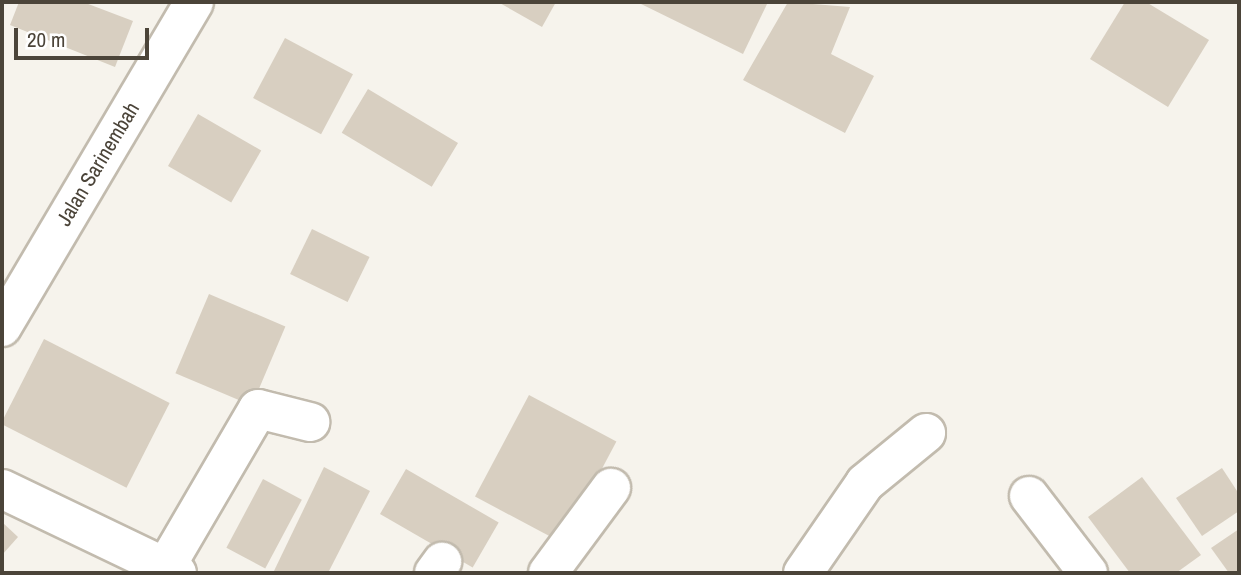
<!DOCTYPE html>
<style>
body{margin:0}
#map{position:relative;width:1241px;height:575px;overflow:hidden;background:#f6f3ec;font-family:"Archivo Narrow",sans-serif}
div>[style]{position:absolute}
.building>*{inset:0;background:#d8cfc1;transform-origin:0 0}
.roads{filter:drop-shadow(2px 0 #c2bbae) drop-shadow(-2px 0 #c2bbae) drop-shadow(0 2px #c2bbae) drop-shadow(0 -2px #c2bbae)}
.minor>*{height:38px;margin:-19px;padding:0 19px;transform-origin:19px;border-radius:19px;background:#fff}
span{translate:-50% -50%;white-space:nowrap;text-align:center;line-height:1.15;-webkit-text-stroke:5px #fff;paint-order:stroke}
.street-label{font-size:21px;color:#4b4439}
.frame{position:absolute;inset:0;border:4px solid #4b4439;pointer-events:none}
.scale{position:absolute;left:14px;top:28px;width:135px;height:32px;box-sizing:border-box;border:4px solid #4b4439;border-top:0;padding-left:9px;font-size:21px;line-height:24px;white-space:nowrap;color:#4b4439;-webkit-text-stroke:5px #fff;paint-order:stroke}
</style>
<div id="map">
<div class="building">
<i style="clip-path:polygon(19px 2px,83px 2px,133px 21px,115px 67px,10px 25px)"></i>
<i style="clip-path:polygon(498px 2px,556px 2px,542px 27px)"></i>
<i style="clip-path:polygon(637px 2px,768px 2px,743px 54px)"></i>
<i style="clip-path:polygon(788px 2px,850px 7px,831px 54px,874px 76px,845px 133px,743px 80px)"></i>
<i style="clip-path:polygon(1125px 2px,1146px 2px,1209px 40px,1168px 107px,1090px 59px)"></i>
<i style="left:285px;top:38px;width:77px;height:68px;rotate:28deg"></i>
<i style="left:368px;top:89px;width:105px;height:51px;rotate:31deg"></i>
<i style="left:198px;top:114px;width:73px;height:60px;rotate:30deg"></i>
<i style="left:312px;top:229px;width:64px;height:50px;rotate:26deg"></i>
<i style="left:209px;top:294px;width:83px;height:86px;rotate:23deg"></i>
<i style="left:44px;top:339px;width:141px;height:95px;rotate:27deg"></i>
<i style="left:529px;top:395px;width:99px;height:115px;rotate:28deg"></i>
<i style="clip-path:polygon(324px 467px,370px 491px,328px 573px,273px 573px)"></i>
<i style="clip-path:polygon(1222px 468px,1239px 494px,1239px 511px,1202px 536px,1176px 498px)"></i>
<i style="left:406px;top:469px;width:107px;height:52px;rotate:30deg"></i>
<i style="clip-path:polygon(1142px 477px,1201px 555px,1176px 573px,1130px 573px,1088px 517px)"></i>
<i style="left:263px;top:479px;width:44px;height:78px;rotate:28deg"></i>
<i style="clip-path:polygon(2px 522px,18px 537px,2px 555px)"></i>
<i style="clip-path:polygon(1239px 529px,1239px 573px,1229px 573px,1211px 548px)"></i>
</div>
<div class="roads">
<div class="minor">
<i style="left:2px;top:327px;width:377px;rotate:-59.4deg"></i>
<i style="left:2px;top:489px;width:194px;rotate:25.6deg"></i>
<i style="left:1029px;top:496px;width:97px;rotate:52.5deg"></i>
<i style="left:165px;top:568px;width:184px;rotate:-59.7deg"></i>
<i style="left:258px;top:409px;width:54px;rotate:14deg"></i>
<i style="left:434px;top:573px;width:14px;rotate:-54deg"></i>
<i style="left:548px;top:573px;width:106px;rotate:-53.5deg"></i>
<i style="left:803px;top:573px;width:109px;rotate:-55.4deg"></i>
<i style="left:865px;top:483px;width:79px;rotate:-39.3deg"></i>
</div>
</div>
<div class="street-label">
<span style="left:98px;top:164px;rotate:-59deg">Jalan Sarinembah</span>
</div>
<div class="frame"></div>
<div class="scale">20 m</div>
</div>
